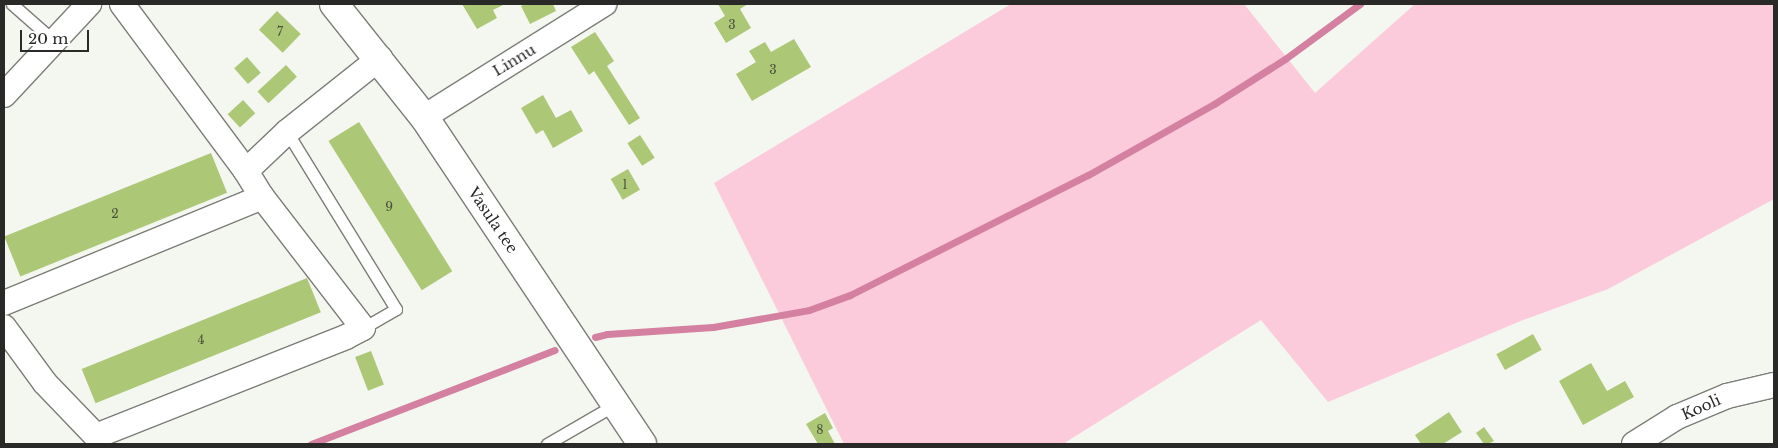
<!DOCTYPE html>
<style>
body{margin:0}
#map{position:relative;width:1778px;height:448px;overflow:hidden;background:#f4f6f0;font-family:"Libre Baskerville",serif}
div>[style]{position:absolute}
.green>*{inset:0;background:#fbcadb}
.stream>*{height:7px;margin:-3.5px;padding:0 3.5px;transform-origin:3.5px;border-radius:3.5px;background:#d480a0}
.building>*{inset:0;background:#acc776;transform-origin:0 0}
.roads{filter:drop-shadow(1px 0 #7c7e78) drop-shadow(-1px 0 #7c7e78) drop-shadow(0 1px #7c7e78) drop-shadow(0 -1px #7c7e78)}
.service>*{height:11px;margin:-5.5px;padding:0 5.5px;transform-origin:5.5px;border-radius:5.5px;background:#fff}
.minor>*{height:24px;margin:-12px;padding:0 12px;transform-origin:12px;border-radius:12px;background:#fff}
.tertiary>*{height:28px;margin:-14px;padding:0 14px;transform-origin:14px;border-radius:14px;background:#fff}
span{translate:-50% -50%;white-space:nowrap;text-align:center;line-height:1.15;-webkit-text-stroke:5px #fff;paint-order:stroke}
.number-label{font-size:12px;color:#4a513b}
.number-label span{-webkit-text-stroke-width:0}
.street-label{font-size:15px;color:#292a27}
.frame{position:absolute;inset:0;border:5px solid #292a27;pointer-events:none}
.scale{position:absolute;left:20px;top:30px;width:69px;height:22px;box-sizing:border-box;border:2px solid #292a27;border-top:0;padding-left:6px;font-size:15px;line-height:18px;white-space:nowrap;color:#292a27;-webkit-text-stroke:4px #fff;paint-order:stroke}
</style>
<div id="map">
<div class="green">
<i style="clip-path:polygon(1011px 4px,1244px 4px,1315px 93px,1415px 4px,1774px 4px,1774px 199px,1608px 289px,1523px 320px,1328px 402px,1261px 320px,1066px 442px,1067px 444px,844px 444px,714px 183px)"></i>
</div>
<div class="stream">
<i style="left:595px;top:337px;width:12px;rotate:-14deg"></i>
<i style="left:607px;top:334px;width:106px;rotate:-3.8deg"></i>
<i style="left:713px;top:327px;width:97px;rotate:-10deg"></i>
<i style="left:809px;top:310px;width:44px;rotate:-20.1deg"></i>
<i style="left:850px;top:295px;width:267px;rotate:-26.8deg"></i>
<i style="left:1088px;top:175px;width:145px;rotate:-29.4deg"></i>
<i style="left:1214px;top:104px;width:84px;rotate:-32.4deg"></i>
<i style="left:1285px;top:59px;width:93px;rotate:-36.3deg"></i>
<i style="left:311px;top:444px;width:261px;rotate:-21.1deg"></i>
</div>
<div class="building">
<i style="clip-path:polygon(462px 4px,505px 4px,493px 10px,497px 18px,477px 29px)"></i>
<i style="clip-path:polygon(525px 4px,553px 4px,556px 11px,530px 24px,521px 6px)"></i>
<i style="clip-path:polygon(718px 4px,748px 4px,740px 9px,751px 28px,726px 43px,714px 23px,725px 16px)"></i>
<i style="left:277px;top:11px;width:33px;height:26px;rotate:44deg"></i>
<i style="clip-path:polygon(595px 32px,614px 61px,607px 66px,640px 118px,629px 125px,594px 71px,589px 75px,571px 47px)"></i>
<i style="clip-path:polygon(794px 39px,811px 67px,752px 101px,736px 74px,756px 62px,749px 51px,765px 42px,771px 52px)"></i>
<i style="left:247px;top:57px;width:21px;height:17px;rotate:49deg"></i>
<i style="left:286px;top:65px;width:16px;height:39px;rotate:47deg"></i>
<i style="clip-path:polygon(543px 95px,556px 118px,571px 110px,583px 131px,553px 148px,543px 130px,536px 134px,521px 108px)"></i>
<i style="left:243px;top:100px;width:18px;height:21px;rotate:47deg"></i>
<i style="left:359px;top:122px;width:176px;height:36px;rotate:58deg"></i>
<i style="left:640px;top:135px;width:27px;height:15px;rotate:57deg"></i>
<i style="left:211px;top:153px;width:43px;height:223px;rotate:68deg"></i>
<i style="left:628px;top:169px;width:24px;height:20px;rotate:60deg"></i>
<i style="left:307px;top:278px;width:37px;height:243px;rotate:68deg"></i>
<i style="left:1533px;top:334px;width:18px;height:42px;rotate:61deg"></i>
<i style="left:371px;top:351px;width:36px;height:17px;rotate:69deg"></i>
<i style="clip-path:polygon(1591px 363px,1607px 391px,1625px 381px,1634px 397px,1583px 425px,1559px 381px)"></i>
<i style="clip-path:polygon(1449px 412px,1462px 432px,1443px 444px,1421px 444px,1415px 435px)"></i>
<i style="clip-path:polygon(825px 413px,833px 428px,828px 431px,835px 444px,818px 444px,806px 424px)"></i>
<i style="clip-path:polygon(1484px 427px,1494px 441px,1488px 444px,1484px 444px,1476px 433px)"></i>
</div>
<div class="roads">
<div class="service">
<i style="left:12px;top:4px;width:56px;rotate:41.4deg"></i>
<i style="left:287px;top:132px;width:208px;rotate:58.4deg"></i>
<i style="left:396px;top:309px;width:38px;rotate:150deg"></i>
<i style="left:547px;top:444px;width:80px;rotate:-30.1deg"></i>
</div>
<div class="minor">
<i style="left:122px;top:4px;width:208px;rotate:53.4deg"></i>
<i style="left:4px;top:95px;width:125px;rotate:-47deg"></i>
<i style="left:424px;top:117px;width:213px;rotate:-32.1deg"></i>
<i style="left:4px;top:303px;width:279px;rotate:-22.3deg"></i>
<i style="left:4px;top:327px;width:69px;rotate:53.8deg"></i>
<i style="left:45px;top:383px;width:74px;rotate:46.1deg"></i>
<i style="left:96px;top:436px;width:269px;rotate:-21.6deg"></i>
<i style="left:346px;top:337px;width:19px;rotate:-28deg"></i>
<i style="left:363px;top:328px;width:165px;rotate:-127.6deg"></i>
<i style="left:262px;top:197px;width:31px;rotate:-122deg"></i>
<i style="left:246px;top:171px;width:57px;rotate:-43.6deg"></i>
<i style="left:287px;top:132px;width:119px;rotate:-38.5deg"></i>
<i style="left:1634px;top:444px;width:51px;rotate:-32.1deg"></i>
<i style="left:1677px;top:417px;width:54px;rotate:-22.8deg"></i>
<i style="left:1727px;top:396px;width:48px;rotate:-13.2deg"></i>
</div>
<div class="tertiary">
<i style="left:334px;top:4px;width:144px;rotate:51.5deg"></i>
<i style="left:424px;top:117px;width:393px;rotate:56.3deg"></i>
</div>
</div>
<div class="number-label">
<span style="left:732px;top:25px">3</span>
<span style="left:280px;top:32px">7</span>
<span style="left:773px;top:70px">3</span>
<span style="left:625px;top:185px">1</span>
<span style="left:389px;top:207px">9</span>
<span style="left:115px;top:214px">2</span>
<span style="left:201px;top:340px">4</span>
<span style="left:820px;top:430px">8</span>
</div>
<div class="street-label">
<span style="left:514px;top:60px;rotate:-31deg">Linnu</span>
<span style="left:493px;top:220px;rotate:56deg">Vasula tee</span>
<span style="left:1701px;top:407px;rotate:-24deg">Kooli</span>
</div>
<div class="frame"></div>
<div class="scale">20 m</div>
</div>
